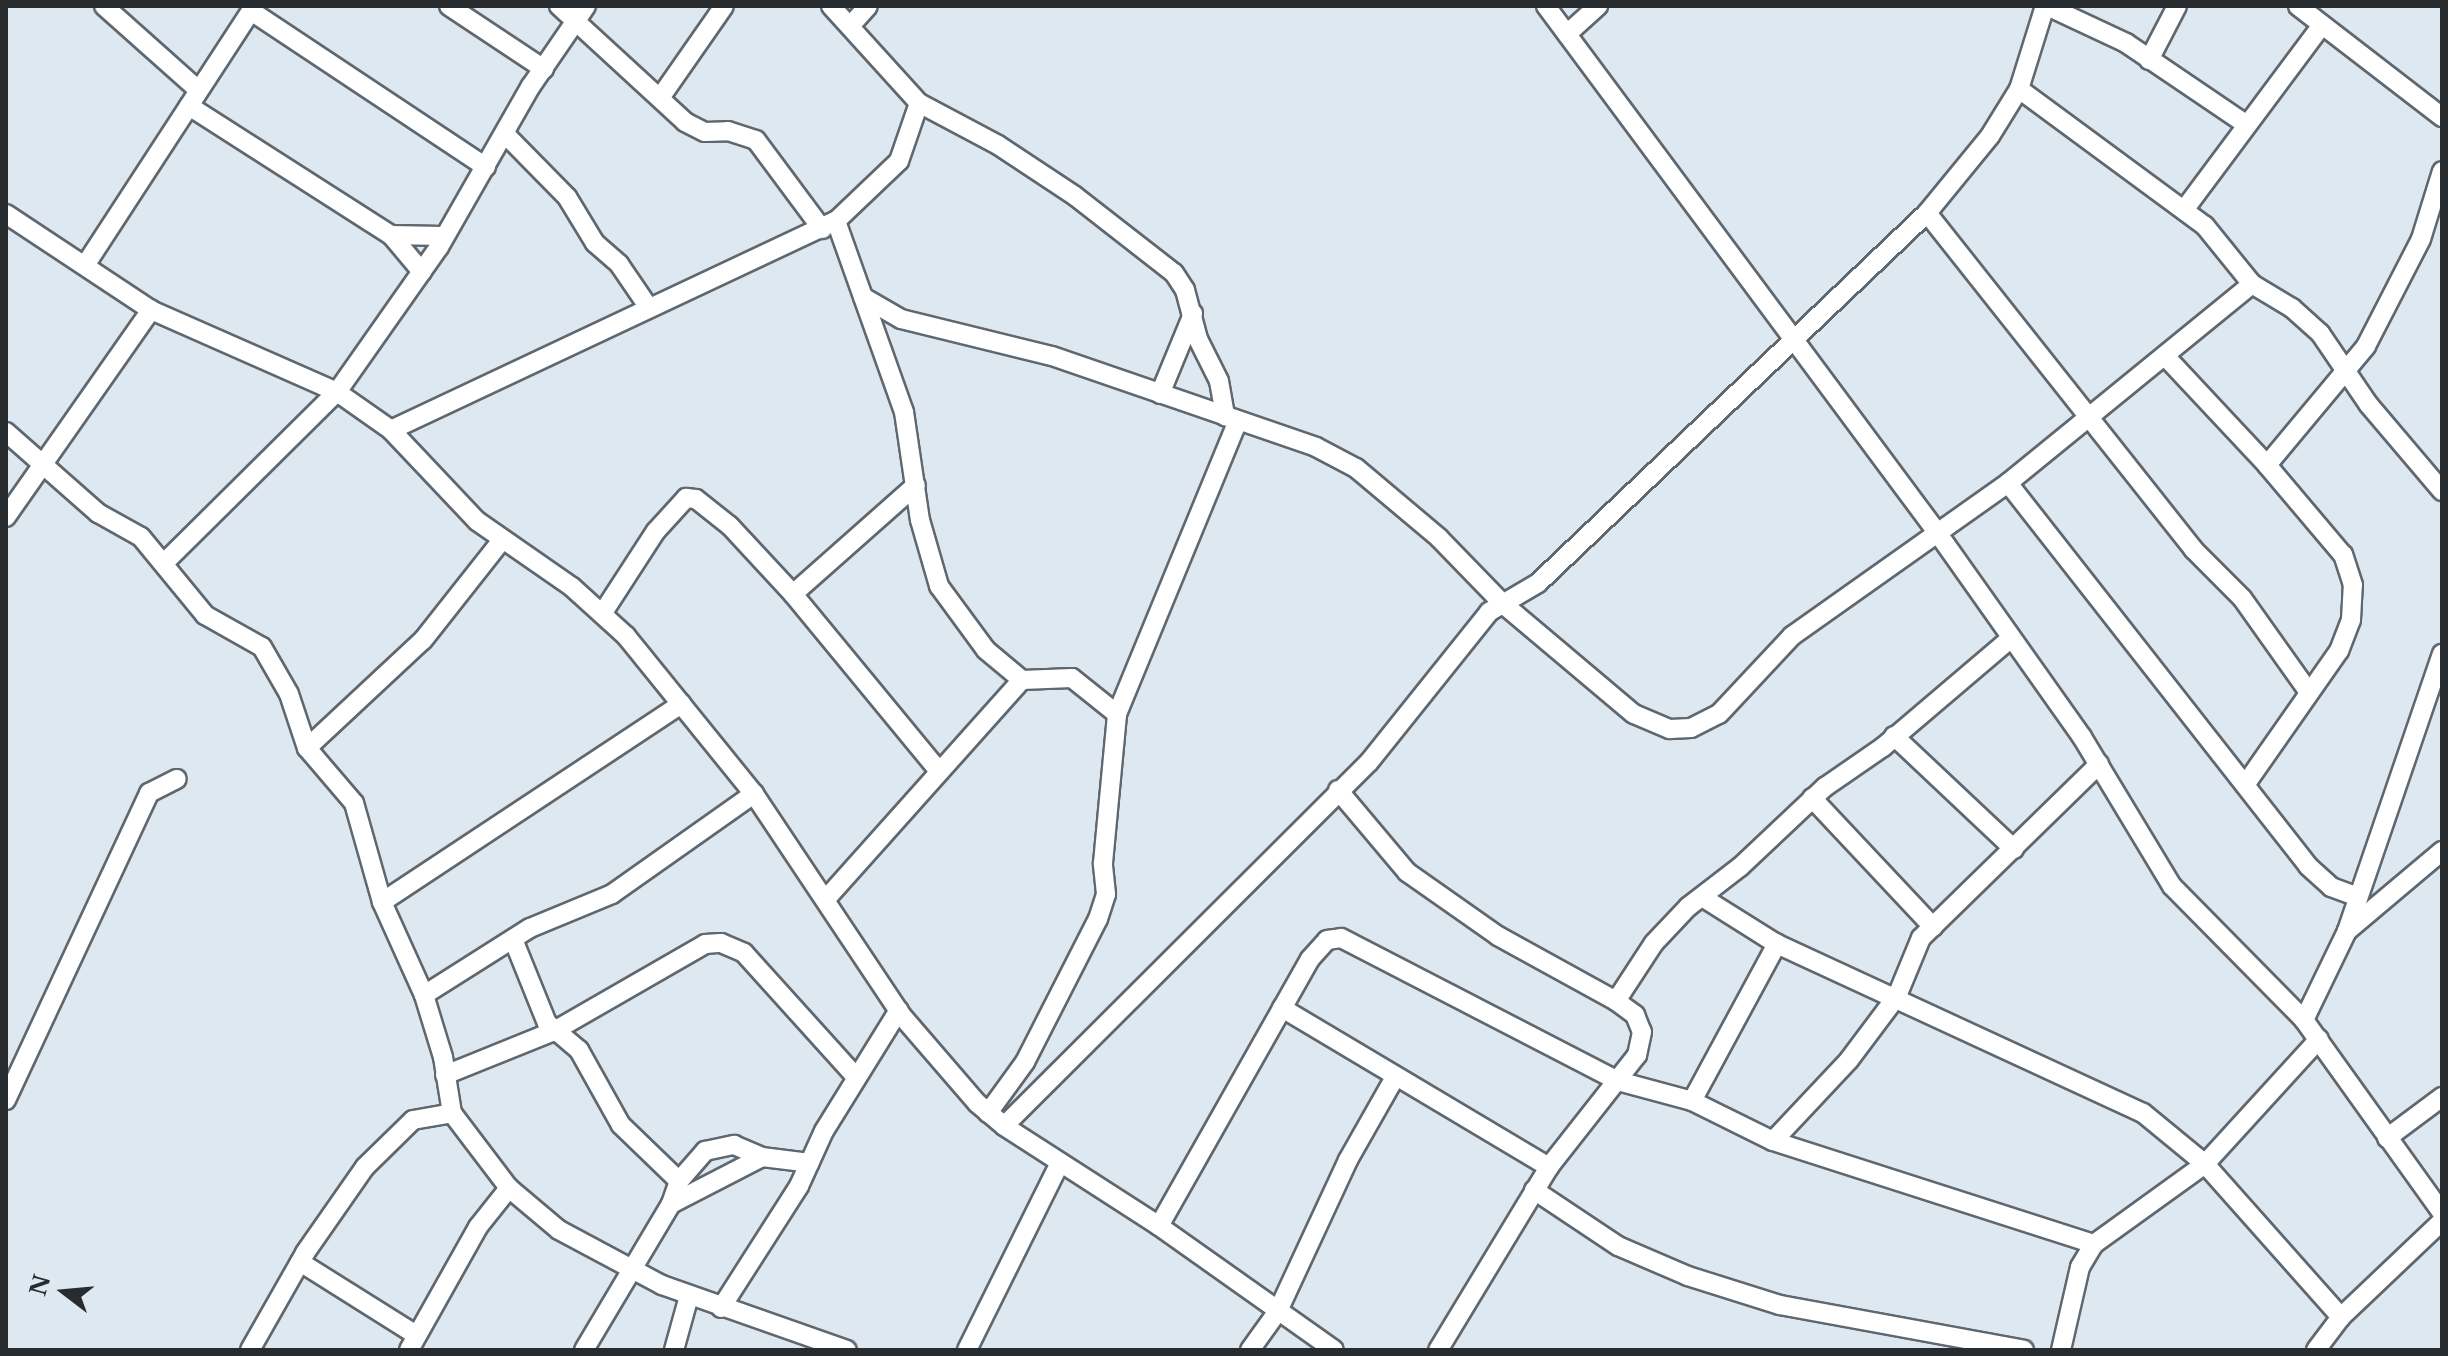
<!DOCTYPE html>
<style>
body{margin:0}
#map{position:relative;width:2448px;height:1356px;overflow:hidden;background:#dee8f1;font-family:"Libre Baskerville",serif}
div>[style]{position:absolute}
.roads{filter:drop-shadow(2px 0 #5f676f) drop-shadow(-2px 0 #5f676f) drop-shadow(0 2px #5f676f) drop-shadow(0 -2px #5f676f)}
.minor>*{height:18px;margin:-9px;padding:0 9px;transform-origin:9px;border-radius:9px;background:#fff}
span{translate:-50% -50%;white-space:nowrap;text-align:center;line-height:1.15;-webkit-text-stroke:6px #dee8f1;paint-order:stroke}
.frame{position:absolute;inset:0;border:8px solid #282c2f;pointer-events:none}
.north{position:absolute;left:24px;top:1252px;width:80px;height:80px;-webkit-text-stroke:6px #dee8f1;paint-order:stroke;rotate:286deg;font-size:22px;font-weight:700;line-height:32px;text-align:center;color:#282c2f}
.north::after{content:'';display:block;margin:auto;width:28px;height:36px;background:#282c2f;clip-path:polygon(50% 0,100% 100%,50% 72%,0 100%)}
</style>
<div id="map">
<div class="roads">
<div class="minor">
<i style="left:104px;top:6px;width:125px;rotate:41.7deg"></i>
<i style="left:449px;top:6px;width:114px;rotate:33.6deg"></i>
<i style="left:559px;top:6px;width:171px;rotate:42.6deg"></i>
<i style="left:685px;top:122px;width:22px;rotate:27deg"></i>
<i style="left:705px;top:132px;width:23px;rotate:-2deg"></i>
<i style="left:728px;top:131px;width:29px;rotate:18deg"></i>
<i style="left:756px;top:140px;width:111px;rotate:53.4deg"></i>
<i style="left:831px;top:6px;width:131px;rotate:47.8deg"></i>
<i style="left:919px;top:103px;width:89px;rotate:28deg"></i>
<i style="left:998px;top:145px;width:92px;rotate:33.5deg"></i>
<i style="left:1075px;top:196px;width:125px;rotate:37.9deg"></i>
<i style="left:1174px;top:273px;width:20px;rotate:57deg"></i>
<i style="left:1185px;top:290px;width:51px;rotate:75.1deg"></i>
<i style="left:1198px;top:339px;width:47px;rotate:63.4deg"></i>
<i style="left:1219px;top:381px;width:36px;rotate:80deg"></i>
<i style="left:1546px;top:6px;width:659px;rotate:53.39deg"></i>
<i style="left:1939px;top:535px;width:247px;rotate:54.7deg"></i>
<i style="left:2082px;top:737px;width:174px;rotate:58.9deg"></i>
<i style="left:2172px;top:886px;width:188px;rotate:45.4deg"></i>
<i style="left:2304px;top:1020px;width:237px;rotate:54.4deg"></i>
<i style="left:2047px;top:6px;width:87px;rotate:25.1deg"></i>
<i style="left:2126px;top:43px;width:146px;rotate:34.1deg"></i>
<i style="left:2298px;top:6px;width:182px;rotate:37.6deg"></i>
<i style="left:251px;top:11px;width:282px;rotate:33.6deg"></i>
<i style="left:851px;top:25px;width:25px;rotate:-48deg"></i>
<i style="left:1567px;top:34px;width:42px;rotate:-42.1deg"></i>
<i style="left:2149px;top:60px;width:61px;rotate:-62.6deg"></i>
<i style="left:662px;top:95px;width:108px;rotate:-55.1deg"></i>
<i style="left:189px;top:106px;width:240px;rotate:32.6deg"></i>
<i style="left:391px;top:235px;width:48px;rotate:50deg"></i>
<i style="left:506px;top:135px;width:87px;rotate:45.5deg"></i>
<i style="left:567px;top:197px;width:54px;rotate:58.7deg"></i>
<i style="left:595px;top:243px;width:32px;rotate:41deg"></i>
<i style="left:619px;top:264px;width:53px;rotate:55.7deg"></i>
<i style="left:2184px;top:210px;width:231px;rotate:-53.3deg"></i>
<i style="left:1927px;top:213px;width:429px;rotate:51.6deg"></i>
<i style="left:2193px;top:549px;width:69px;rotate:45deg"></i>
<i style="left:2242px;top:598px;width:114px;rotate:54.6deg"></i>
<i style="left:6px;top:214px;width:174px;rotate:33.5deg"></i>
<i style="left:151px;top:310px;width:203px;rotate:23.8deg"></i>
<i style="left:337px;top:392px;width:66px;rotate:35.1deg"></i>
<i style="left:391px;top:430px;width:125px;rotate:46.6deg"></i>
<i style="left:477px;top:521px;width:116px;rotate:34.8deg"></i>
<i style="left:572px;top:587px;width:73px;rotate:42.2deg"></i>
<i style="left:626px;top:636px;width:203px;rotate:51deg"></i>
<i style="left:754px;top:794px;width:267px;rotate:56.3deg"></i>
<i style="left:902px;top:1016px;width:115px;rotate:49.2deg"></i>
<i style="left:977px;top:1103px;width:35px;rotate:40deg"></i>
<i style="left:1004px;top:1126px;width:184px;rotate:32.8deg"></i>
<i style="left:1159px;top:1226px;width:214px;rotate:35.3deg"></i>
<i style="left:836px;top:221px;width:87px;rotate:-43.6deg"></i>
<i style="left:899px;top:161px;width:61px;rotate:-71deg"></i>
<i style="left:391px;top:235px;width:52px;rotate:1.1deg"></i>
<i style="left:86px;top:264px;width:308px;rotate:-56.9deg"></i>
<i style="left:2252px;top:284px;width:47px;rotate:31deg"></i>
<i style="left:2292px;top:308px;width:38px;rotate:42deg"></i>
<i style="left:2320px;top:333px;width:87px;rotate:55.8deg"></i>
<i style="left:2369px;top:405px;width:113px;rotate:49.7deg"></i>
<i style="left:863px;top:297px;width:44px;rotate:30.1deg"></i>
<i style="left:901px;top:319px;width:155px;rotate:13.8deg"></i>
<i style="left:1052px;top:356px;width:279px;rotate:19deg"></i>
<i style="left:1316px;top:447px;width:45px;rotate:27.7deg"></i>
<i style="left:1356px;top:468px;width:109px;rotate:40.1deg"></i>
<i style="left:1439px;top:538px;width:91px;rotate:45.9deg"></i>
<i style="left:1502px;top:603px;width:172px;rotate:40.1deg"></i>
<i style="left:1634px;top:714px;width:39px;rotate:23deg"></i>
<i style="left:1670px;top:729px;width:21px;rotate:-3deg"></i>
<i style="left:1691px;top:728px;width:31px;rotate:-27deg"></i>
<i style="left:1719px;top:714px;width:107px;rotate:-46.9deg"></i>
<i style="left:1792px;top:636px;width:265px;rotate:-35.3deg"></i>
<i style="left:2008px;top:483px;width:315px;rotate:-39.2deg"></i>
<i style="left:2252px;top:284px;width:75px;rotate:-129deg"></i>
<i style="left:2205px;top:226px;width:231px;rotate:-143.6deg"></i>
<i style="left:2166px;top:357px;width:148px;rotate:46.9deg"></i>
<i style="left:1160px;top:394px;width:87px;rotate:-67.6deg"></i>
<i style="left:391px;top:430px;width:492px;rotate:-25.2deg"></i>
<i style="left:836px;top:221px;width:203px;rotate:70.4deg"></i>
<i style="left:904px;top:412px;width:109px;rotate:81.6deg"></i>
<i style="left:920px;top:520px;width:69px;rotate:73.9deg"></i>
<i style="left:939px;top:586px;width:79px;rotate:53.7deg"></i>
<i style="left:986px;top:650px;width:47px;rotate:39.8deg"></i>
<i style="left:6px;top:432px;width:123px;rotate:41.4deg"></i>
<i style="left:98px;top:513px;width:49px;rotate:29.2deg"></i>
<i style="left:141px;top:537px;width:101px;rotate:50.6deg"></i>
<i style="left:205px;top:615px;width:65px;rotate:29.3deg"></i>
<i style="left:262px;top:647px;width:54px;rotate:60.1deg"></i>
<i style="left:289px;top:694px;width:57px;rotate:71.6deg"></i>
<i style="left:307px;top:748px;width:72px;rotate:49.5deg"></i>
<i style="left:354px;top:803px;width:103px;rotate:74.2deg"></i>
<i style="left:382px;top:902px;width:102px;rotate:65.7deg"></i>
<i style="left:424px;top:995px;width:65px;rotate:73deg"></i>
<i style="left:443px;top:1057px;width:57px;rotate:80.9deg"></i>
<i style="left:452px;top:1113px;width:94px;rotate:52.8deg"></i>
<i style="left:509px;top:1188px;width:65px;rotate:40deg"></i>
<i style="left:559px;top:1230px;width:117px;rotate:28.1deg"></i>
<i style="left:662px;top:1285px;width:196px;rotate:19.4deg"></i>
<i style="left:2008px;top:483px;width:487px;rotate:51.9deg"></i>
<i style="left:2308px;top:866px;width:31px;rotate:42deg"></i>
<i style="left:2331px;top:887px;width:29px;rotate:20deg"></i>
<i style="left:6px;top:517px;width:253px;rotate:-55deg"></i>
<i style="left:165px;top:562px;width:242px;rotate:-44.7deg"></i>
<i style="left:337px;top:392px;width:177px;rotate:-54.9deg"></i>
<i style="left:439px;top:247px;width:185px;rotate:-60.3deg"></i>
<i style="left:531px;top:86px;width:97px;rotate:-55.5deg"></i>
<i style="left:793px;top:594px;width:164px;rotate:-41.5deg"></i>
<i style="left:602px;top:614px;width:99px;rotate:-57deg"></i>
<i style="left:656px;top:531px;width:45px;rotate:-47.7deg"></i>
<i style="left:686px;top:498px;width:10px;rotate:6deg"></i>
<i style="left:696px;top:499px;width:43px;rotate:38.5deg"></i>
<i style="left:730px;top:526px;width:93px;rotate:47.2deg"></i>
<i style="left:793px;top:594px;width:229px;rotate:50.5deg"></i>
<i style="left:1894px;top:736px;width:165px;rotate:43.3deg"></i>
<i style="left:307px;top:748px;width:158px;rotate:-43deg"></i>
<i style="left:423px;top:640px;width:127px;rotate:-51.7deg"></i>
<i style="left:2245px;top:785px;width:164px;rotate:-55deg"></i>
<i style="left:2339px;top:651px;width:33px;rotate:-69deg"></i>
<i style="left:2351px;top:620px;width:35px;rotate:-87deg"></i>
<i style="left:2353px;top:585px;width:32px;rotate:-108deg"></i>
<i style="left:2343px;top:555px;width:118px;rotate:-130.2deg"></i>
<i style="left:2267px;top:465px;width:155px;rotate:-50.2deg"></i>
<i style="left:2366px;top:346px;width:120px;rotate:-62.8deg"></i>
<i style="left:2421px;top:239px;width:71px;rotate:-72.8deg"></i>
<i style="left:1338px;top:790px;width:107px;rotate:49.9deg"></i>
<i style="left:1407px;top:872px;width:111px;rotate:35.1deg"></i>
<i style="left:1498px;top:936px;width:135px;rotate:28.8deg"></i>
<i style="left:1616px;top:1001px;width:24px;rotate:36deg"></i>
<i style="left:1635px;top:1015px;width:18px;rotate:68deg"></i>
<i style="left:1642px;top:1032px;width:24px;rotate:102deg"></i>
<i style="left:1637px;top:1055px;width:142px;rotate:128.2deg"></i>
<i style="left:1549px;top:1167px;width:214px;rotate:121.2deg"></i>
<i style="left:1812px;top:798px;width:177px;rotate:46.8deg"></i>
<i style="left:1702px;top:897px;width:89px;rotate:32.1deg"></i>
<i style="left:1777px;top:944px;width:403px;rotate:24.8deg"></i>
<i style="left:2143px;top:1113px;width:80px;rotate:39.4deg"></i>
<i style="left:2205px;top:1164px;width:205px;rotate:48.4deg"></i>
<i style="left:826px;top:899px;width:294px;rotate:-48.2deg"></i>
<i style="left:1022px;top:680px;width:50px;rotate:-2.3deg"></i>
<i style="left:1072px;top:678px;width:58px;rotate:38.7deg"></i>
<i style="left:382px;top:902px;width:359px;rotate:-33.5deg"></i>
<i style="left:2347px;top:931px;width:124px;rotate:-40.1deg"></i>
<i style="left:513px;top:939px;width:91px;rotate:68deg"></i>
<i style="left:547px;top:1023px;width:42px;rotate:40.2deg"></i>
<i style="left:579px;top:1050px;width:86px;rotate:60.8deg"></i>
<i style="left:621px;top:1125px;width:81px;rotate:44deg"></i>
<i style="left:424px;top:995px;width:125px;rotate:-32.3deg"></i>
<i style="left:530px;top:928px;width:89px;rotate:-22.5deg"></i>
<i style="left:612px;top:894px;width:174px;rotate:-35.2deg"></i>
<i style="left:1616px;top:1001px;width:69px;rotate:-56.8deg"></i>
<i style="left:1654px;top:943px;width:50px;rotate:-46.6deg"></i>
<i style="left:1688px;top:907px;width:66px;rotate:-37.6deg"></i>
<i style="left:1740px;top:867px;width:117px;rotate:-43.3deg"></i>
<i style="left:1825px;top:787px;width:70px;rotate:-34.6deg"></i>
<i style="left:1883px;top:747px;width:168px;rotate:-40.4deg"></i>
<i style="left:1282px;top:1008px;width:311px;rotate:30.8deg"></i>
<i style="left:2304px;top:1020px;width:99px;rotate:-64.2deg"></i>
<i style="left:2347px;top:931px;width:293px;rotate:-71.1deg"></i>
<i style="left:445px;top:1075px;width:118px;rotate:-22deg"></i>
<i style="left:554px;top:1031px;width:174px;rotate:-29.9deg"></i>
<i style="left:705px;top:944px;width:16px;rotate:-4deg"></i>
<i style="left:721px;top:943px;width:25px;rotate:23deg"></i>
<i style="left:744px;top:953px;width:167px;rotate:47.9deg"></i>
<i style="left:6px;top:1100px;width:339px;rotate:-65deg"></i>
<i style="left:149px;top:793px;width:31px;rotate:-27deg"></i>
<i style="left:1692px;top:1101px;width:179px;rotate:-61.6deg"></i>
<i style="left:988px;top:1113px;width:63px;rotate:-54deg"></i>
<i style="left:1025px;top:1062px;width:161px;rotate:-63deg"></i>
<i style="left:1098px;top:919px;width:26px;rotate:-72deg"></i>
<i style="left:1106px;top:894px;width:31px;rotate:-96deg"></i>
<i style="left:1103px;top:863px;width:150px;rotate:-84.6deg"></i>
<i style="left:1117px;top:714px;width:317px;rotate:-67.6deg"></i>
<i style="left:1004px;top:1126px;width:515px;rotate:-44.92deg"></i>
<i style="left:1369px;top:762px;width:192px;rotate:-51.3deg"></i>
<i style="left:1489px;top:612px;width:57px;rotate:-30.6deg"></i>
<i style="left:1538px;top:583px;width:537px;rotate:-43.57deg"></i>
<i style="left:1927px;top:213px;width:99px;rotate:-50.7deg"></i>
<i style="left:1990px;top:136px;width:55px;rotate:-58.3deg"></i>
<i style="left:2019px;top:89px;width:87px;rotate:-72.6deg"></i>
<i style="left:2387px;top:1138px;width:69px;rotate:-36.7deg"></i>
<i style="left:1773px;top:1141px;width:111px;rotate:-46.8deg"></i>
<i style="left:1849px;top:1060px;width:80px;rotate:-53.1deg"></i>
<i style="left:1897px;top:996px;width:63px;rotate:-67.5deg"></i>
<i style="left:1921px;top:938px;width:249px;rotate:-44.3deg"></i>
<i style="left:1534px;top:1190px;width:101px;rotate:33.7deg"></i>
<i style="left:1618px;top:1246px;width:76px;rotate:23.2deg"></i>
<i style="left:1688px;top:1276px;width:96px;rotate:17.5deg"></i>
<i style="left:1780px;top:1305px;width:248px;rotate:10.4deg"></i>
<i style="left:671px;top:1204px;width:102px;rotate:-27.3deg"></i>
<i style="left:1159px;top:1226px;width:307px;rotate:-60.5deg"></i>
<i style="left:1310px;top:959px;width:25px;rotate:-48deg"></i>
<i style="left:1327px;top:940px;width:14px;rotate:-8deg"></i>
<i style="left:1341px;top:938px;width:312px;rotate:27.3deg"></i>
<i style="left:1618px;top:1081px;width:77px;rotate:15.1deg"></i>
<i style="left:1692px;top:1101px;width:90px;rotate:26.3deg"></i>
<i style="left:1773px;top:1141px;width:337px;rotate:17.8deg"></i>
<i style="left:300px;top:1262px;width:136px;rotate:32.1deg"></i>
<i style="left:721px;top:1308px;width:145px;rotate:-57.4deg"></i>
<i style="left:799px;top:1186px;width:60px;rotate:-65.6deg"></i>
<i style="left:824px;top:1131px;width:142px;rotate:-58.2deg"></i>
<i style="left:250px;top:1350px;width:112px;rotate:-60.4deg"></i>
<i style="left:305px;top:1253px;width:105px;rotate:-55.1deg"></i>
<i style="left:365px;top:1167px;width:67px;rotate:-44.4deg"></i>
<i style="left:413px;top:1120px;width:40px;rotate:-10deg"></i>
<i style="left:409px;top:1350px;width:141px;rotate:-60.7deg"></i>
<i style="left:478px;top:1227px;width:50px;rotate:-51.5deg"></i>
<i style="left:584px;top:1350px;width:170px;rotate:-59.2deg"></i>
<i style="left:671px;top:1204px;width:24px;rotate:-71deg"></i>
<i style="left:679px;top:1181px;width:40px;rotate:-49deg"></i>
<i style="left:705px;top:1151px;width:30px;rotate:-12deg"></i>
<i style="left:734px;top:1145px;width:30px;rotate:23deg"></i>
<i style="left:762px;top:1157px;width:48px;rotate:7.1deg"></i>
<i style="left:674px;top:1350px;width:56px;rotate:-74.5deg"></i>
<i style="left:967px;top:1350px;width:209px;rotate:-63.6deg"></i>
<i style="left:1250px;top:1350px;width:48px;rotate:-54.3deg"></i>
<i style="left:1278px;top:1311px;width:166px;rotate:-65.1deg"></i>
<i style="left:1348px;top:1160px;width:93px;rotate:-60.4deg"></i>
<i style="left:2061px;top:1350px;width:85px;rotate:-77.1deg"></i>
<i style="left:2080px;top:1267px;width:27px;rotate:-59deg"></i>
<i style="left:2094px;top:1244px;width:137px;rotate:-35.8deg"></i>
<i style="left:2205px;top:1164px;width:169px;rotate:-47.6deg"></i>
<i style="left:2316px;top:1350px;width:41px;rotate:-52.9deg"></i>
<i style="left:2341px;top:1317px;width:139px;rotate:-43.5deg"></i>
</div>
</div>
<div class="frame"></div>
<div class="north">N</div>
</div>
